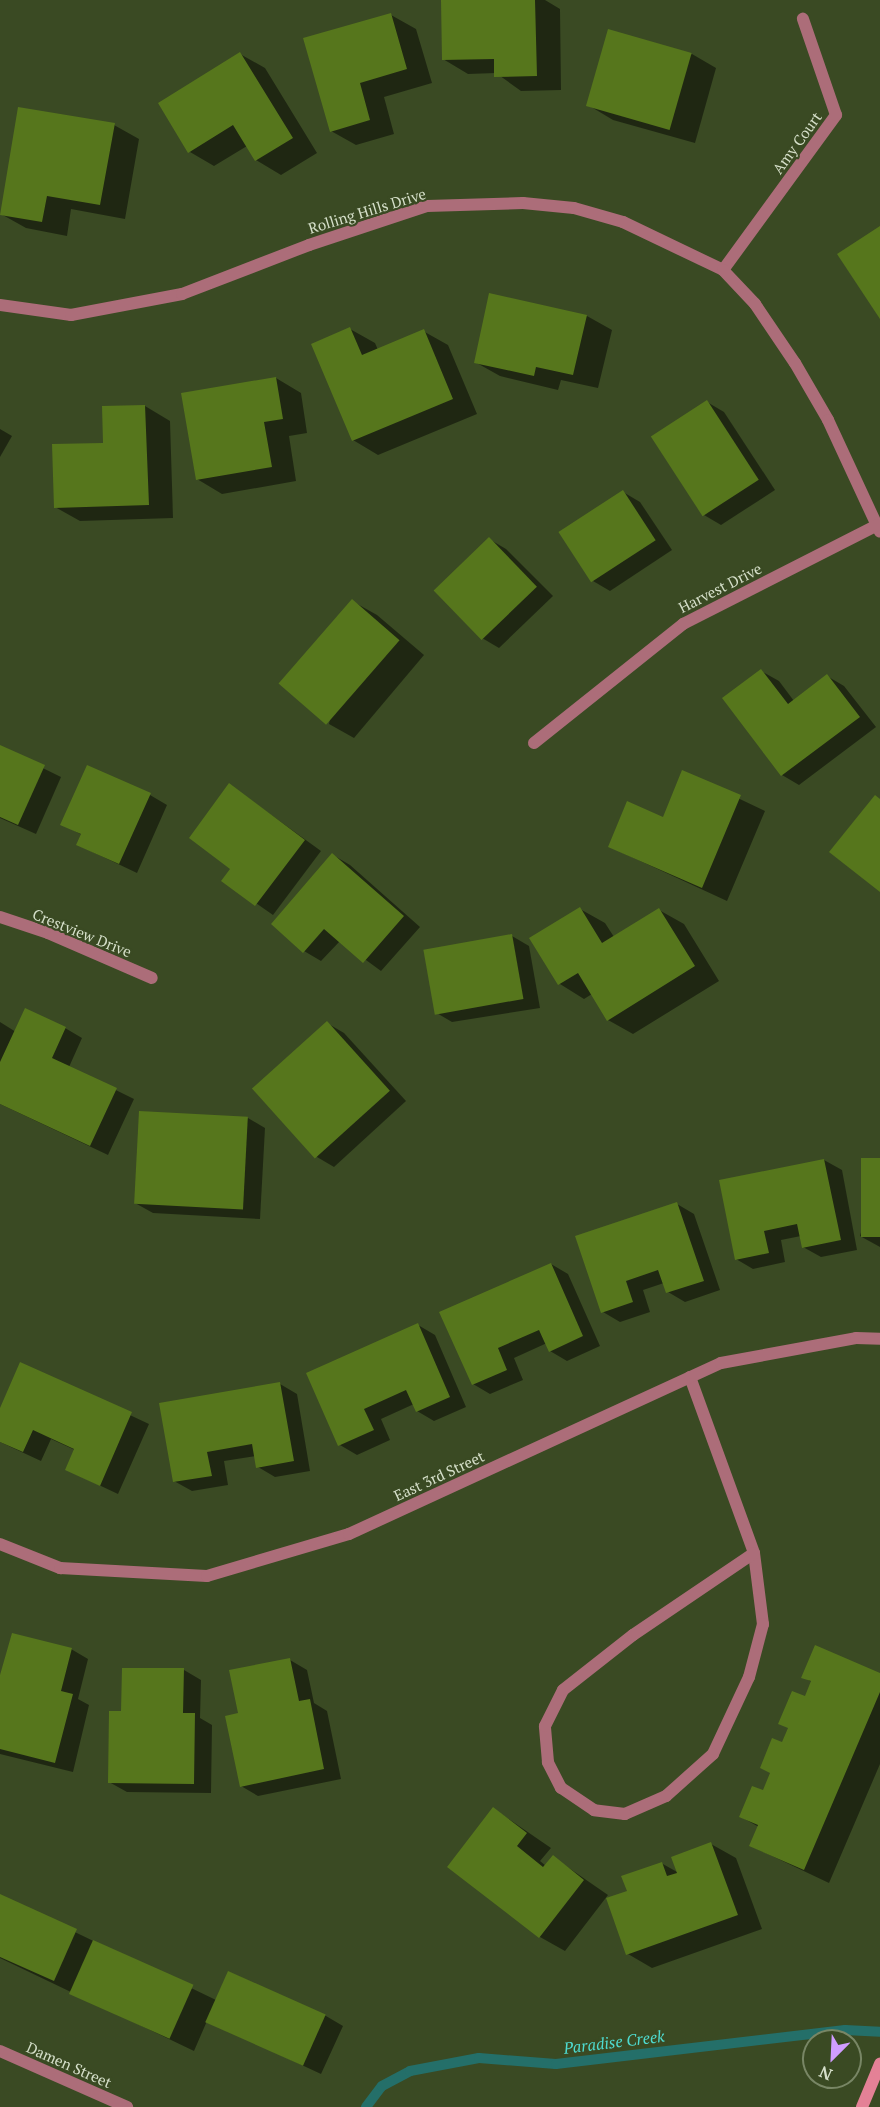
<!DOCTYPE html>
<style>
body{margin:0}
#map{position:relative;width:880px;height:2107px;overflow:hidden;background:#3a4a23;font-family:"PT Serif",serif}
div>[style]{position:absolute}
.shadow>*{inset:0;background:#0007}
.stream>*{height:10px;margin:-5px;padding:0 5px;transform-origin:5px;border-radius:5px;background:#246f69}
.building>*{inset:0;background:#56761c;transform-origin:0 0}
.lane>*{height:12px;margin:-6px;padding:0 6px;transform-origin:6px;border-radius:6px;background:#ac6d79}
.street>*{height:12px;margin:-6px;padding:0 6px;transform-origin:6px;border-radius:6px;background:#ac6d79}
.secondary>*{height:12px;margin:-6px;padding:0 6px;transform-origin:6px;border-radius:6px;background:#e48196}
span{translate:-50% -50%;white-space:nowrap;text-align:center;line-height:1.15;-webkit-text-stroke:4.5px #3a4a23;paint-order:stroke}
.street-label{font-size:15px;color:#d5dfc9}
.water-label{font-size:16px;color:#4edbd0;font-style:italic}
.north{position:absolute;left:802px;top:2029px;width:60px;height:60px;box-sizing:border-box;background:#3a4a23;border:2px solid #788665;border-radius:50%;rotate:204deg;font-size:16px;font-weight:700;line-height:24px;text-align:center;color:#d5dfc9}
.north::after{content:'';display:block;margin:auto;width:21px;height:27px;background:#d09dff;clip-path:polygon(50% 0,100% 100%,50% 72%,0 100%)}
</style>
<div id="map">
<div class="shadow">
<i style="clip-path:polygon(442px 0,545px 0,560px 9px,561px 90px,521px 91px,496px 73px,468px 74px,443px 59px)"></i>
<i style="clip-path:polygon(391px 15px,416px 29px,432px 83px,384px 97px,394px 134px,356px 145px,331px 131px)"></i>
<i style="clip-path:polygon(240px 54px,265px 68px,317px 153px,281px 175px,256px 160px,247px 146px,214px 166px,190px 152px)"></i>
<i style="clip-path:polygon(692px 54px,716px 68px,695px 143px,613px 120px,588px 105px)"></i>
<i style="clip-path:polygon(114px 125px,139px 139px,125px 219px,71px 209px,67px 236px,26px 228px,1px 214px)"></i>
<i style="clip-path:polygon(587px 316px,612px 330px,598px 388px,561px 380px,558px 390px,500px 376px,475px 362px)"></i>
<i style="clip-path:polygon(350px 329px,375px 343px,378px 350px,423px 331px,448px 345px,477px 414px,378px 455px,353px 440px)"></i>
<i style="clip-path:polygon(276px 378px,301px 393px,307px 433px,289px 436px,296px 481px,222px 494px,197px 479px)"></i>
<i style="clip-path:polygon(707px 402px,724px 412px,775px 490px,721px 525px,704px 515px)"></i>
<i style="clip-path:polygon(145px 406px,170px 421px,173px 518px,80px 521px,55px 507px,104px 444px)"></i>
<i style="clip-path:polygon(0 429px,12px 436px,0 457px)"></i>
<i style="clip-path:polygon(623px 492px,640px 502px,672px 550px,610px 591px,593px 581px)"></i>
<i style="clip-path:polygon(489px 539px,506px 549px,553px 596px,499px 648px,482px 638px)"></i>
<i style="clip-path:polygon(352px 601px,377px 615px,424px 655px,354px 738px,329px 724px)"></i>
<i style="clip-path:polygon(761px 671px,779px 681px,794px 701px,827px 676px,844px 686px,876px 727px,799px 785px,782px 775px)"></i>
<i style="clip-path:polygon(0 747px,61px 777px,36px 834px,0 818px)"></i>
<i style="clip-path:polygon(683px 772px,765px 811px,727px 901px,610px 847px,663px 819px)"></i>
<i style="clip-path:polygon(230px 785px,321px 851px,273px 915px,223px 880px,232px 869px)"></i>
<i style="clip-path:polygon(150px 795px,167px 805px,137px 873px,78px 845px,82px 835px,62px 824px)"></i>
<i style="clip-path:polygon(333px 855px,350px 865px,420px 927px,381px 971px,340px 941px,321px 961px,304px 951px)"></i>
<i style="clip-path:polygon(580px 909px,605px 923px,614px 937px,659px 910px,684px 924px,719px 981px,633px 1034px,608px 1020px,592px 994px,584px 999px,560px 984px,531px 939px)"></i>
<i style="clip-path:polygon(512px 936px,529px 946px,540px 1008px,452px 1022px,435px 1012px)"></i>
<i style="clip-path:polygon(0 1022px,16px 1032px,65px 1028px,82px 1038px,69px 1067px,134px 1099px,108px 1155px,0 1104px)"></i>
<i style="clip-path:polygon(327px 1023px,344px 1033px,406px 1101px,334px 1167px,317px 1157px)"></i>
<i style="clip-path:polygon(248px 1118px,265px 1128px,260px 1219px,153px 1213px,135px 1203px)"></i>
<i style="clip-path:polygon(824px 1160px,842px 1170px,857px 1250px,821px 1257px,803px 1247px,801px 1236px,781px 1240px,785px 1262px,753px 1269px,736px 1259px)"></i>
<i style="clip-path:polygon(880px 1160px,880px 1247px,860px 1236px)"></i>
<i style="clip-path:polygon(677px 1204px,694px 1214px,720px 1290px,685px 1302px,668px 1292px,664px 1283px,643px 1290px,650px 1312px,620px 1322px,603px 1312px)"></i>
<i style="clip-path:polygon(551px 1264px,568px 1274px,600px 1346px,567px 1361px,550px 1351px,547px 1343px,514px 1358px,523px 1380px,490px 1394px,473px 1384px)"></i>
<i style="clip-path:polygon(418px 1325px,435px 1335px,466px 1407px,434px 1421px,417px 1411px,414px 1404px,381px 1419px,390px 1440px,357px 1455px,340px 1445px)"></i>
<i style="clip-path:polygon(21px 1364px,149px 1424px,118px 1494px,67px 1470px,75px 1450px,51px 1439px,41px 1461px,0 1442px,0 1412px)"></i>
<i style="clip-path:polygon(280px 1384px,297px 1394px,310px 1471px,275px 1477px,258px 1467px,256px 1456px,224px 1461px,228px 1485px,192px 1491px,174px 1481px)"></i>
<i style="clip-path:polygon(71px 1649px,88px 1659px,78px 1699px,89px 1705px,73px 1772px,0 1754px,0 1676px)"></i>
<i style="clip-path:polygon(290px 1660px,307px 1670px,314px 1703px,327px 1711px,341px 1779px,258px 1796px,241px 1786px,239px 1714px)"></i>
<i style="clip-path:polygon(184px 1670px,201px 1680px,200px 1718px,212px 1725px,211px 1793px,127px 1792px,109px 1782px,123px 1712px)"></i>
<i style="clip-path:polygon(880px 1674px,880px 1764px,829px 1883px,751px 1846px,759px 1827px,741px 1817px,764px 1792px,812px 1682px,803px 1677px)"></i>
<i style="clip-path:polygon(494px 1809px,551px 1848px,540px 1861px,546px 1866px,553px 1857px,608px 1895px,565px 1951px,540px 1937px,449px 1867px)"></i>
<i style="clip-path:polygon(711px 1844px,736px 1858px,762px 1929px,652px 1968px,628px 1954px,629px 1892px,661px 1863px,679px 1873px)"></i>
<i style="clip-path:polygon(0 1896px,216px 2000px,229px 1972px,326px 2016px,343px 2026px,321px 2074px,207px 2021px,194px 2051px,0 1958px)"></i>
</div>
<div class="stream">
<i style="left:366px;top:2107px;width:26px;rotate:-53deg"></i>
<i style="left:382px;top:2086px;width:32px;rotate:-28deg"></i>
<i style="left:410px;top:2071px;width:70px;rotate:-10.7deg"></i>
<i style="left:479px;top:2058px;width:77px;rotate:4.5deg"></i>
<i style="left:556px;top:2064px;width:291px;rotate:-6.7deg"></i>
<i style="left:845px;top:2030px;width:35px;rotate:3deg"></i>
</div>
<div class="building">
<i style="clip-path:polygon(441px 0,535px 0,537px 76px,494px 77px,494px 59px,442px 60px)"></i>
<i style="clip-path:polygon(391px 13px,407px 69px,360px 83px,370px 120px,330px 132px,303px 38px)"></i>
<i style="left:608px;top:29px;width:87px;height:80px;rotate:16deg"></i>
<i style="clip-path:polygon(240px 52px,293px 138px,255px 161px,233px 125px,188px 153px,158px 103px)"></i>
<i style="clip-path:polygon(18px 107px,115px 123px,100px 205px,47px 196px,42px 222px,0 215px)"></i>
<i style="clip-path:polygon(880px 226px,880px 319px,837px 254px)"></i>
<i style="clip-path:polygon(489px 293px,587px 315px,573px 375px,536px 367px,534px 376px,474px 363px)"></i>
<i style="clip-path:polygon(350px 327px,362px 355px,424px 329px,453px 399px,352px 441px,311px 344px)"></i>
<i style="clip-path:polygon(276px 377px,283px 419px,264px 422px,272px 467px,196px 480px,181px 393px)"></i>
<i style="left:707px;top:400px;width:95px;height:67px;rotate:57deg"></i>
<i style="clip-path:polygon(145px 405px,149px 505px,54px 508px,52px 444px,103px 443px,102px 406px)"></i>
<i style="left:623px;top:490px;width:60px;height:77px;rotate:57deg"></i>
<i style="left:489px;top:537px;width:69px;height:77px;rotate:46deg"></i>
<i style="left:352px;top:599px;width:63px;height:112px;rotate:41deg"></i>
<i style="clip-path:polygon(761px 669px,788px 704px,827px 674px,860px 717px,781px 776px,722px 698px)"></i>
<i style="clip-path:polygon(0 745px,45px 765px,18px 825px,0 817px)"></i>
<i style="clip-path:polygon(87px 765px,151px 793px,119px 864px,76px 845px,81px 834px,60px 825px)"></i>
<i style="clip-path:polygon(682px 770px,741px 795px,702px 888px,608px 847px,627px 801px,663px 817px)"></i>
<i style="clip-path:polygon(229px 783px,305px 840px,255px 906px,221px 881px,230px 869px,189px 838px)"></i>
<i style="clip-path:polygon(875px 795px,880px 799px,880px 892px,829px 852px)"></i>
<i style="clip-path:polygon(332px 853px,404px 916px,363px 963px,324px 929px,303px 953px,271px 924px)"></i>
<i style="clip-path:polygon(580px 907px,602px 943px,659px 908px,695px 966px,607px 1021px,578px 973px,558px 985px,529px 938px)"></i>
<i style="left:512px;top:934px;width:66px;height:90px;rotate:80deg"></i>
<i style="clip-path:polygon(25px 1008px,66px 1027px,52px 1058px,117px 1088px,90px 1146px,0 1104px,0 1062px)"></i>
<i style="left:327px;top:1021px;width:94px;height:101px;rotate:48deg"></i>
<i style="left:139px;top:1111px;width:109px;height:93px;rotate:3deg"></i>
<i style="left:861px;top:1158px;width:19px;height:79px"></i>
<i style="clip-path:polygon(824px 1159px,841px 1240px,802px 1248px,797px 1224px,764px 1231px,769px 1253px,735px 1260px,719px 1180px)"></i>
<i style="clip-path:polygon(677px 1202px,704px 1281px,666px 1293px,658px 1270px,626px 1281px,633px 1302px,601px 1313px,575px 1236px)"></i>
<i style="clip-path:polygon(551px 1263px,583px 1336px,549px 1352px,539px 1330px,498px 1348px,507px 1370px,472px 1385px,439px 1312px)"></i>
<i style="clip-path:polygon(418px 1323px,450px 1397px,416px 1412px,406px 1390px,364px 1409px,374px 1430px,338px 1446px,306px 1373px)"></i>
<i style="clip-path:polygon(20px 1362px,132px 1412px,100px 1486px,65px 1470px,74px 1449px,33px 1430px,23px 1452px,0 1442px,0 1408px)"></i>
<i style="clip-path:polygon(280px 1382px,294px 1461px,256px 1468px,252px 1444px,207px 1452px,212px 1476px,173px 1482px,159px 1403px)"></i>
<i style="clip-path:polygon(12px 1633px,72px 1648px,61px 1691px,73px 1694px,55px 1763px,0 1749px,0 1675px)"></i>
<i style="clip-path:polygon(815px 1645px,880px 1673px,880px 1692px,804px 1870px,749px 1846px,758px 1825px,739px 1817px,752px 1786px,763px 1790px,770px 1773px,760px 1768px,772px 1738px,782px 1742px,788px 1728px,778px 1724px,792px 1691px,805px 1696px,811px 1681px,801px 1678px)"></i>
<i style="clip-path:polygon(290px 1658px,299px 1701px,310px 1699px,324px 1769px,240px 1787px,225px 1716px,238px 1713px,229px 1670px)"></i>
<i style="clip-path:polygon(122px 1668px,184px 1668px,183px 1713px,195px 1713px,194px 1784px,108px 1783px,109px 1711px,121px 1711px)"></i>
<i style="clip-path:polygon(493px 1807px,527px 1833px,517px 1846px,543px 1867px,553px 1855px,584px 1880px,539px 1938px,447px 1867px)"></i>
<i style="clip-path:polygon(711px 1842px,738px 1915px,626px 1955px,606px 1898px,627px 1891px,621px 1876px,662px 1862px,667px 1876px,677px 1873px,671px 1857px)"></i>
<i style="clip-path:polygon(0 1894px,77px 1929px,54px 1981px,0 1957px)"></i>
<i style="left:93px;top:1940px;width:110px;height:59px;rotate:24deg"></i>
<i style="left:228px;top:1971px;width:107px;height:56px;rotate:24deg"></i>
</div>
<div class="lane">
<i style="left:690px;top:1377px;width:187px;rotate:70deg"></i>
<i style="left:754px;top:1553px;width:72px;rotate:82.8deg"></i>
<i style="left:763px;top:1624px;width:55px;rotate:104.8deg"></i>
<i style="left:749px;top:1677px;width:85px;rotate:115.1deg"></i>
<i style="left:713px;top:1754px;width:63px;rotate:138.2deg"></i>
<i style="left:666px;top:1796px;width:45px;rotate:156.3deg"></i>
<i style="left:625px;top:1814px;width:31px;rotate:-173deg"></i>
<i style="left:594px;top:1810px;width:40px;rotate:-146deg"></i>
<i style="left:561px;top:1788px;width:29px;rotate:-117deg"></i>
<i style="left:548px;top:1762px;width:36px;rotate:-95deg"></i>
<i style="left:545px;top:1726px;width:40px;rotate:-63.4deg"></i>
<i style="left:563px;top:1690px;width:89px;rotate:-38.2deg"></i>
<i style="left:633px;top:1635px;width:146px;rotate:-34.1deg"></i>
</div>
<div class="street">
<i style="left:723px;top:270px;width:192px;rotate:-53.9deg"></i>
<i style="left:836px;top:115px;width:102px;rotate:-109deg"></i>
<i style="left:0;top:305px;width:72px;rotate:8deg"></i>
<i style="left:71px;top:315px;width:113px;rotate:-10.7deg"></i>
<i style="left:182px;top:294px;width:136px;rotate:-21.1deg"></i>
<i style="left:309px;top:245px;width:124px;rotate:-18.3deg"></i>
<i style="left:427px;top:206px;width:96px;rotate:-1.8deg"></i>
<i style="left:523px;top:203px;width:51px;rotate:5.6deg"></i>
<i style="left:574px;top:208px;width:51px;rotate:15.9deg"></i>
<i style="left:623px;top:222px;width:111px;rotate:25.6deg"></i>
<i style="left:723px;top:270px;width:47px;rotate:46.7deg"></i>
<i style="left:755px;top:304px;width:71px;rotate:55.9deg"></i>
<i style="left:795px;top:363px;width:66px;rotate:59.9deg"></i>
<i style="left:828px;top:420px;width:123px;rotate:65.1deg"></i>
<i style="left:534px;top:743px;width:191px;rotate:-38.6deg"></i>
<i style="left:683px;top:624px;width:218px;rotate:-27deg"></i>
<i style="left:0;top:917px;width:51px;rotate:18.4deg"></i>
<i style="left:48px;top:933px;width:113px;rotate:23.4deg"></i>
<i style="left:0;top:1544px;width:65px;rotate:21.8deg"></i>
<i style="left:60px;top:1568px;width:147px;rotate:3.1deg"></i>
<i style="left:207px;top:1576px;width:148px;rotate:-16.5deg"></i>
<i style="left:349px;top:1534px;width:409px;rotate:-24.7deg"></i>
<i style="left:721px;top:1363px;width:137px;rotate:-10.5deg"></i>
<i style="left:856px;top:1338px;width:24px;rotate:2deg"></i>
<i style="left:0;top:2051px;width:139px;rotate:23.8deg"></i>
</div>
<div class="secondary">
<i style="left:862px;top:2107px;width:47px;rotate:-67.3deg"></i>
</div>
<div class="street-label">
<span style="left:797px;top:143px;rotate:-54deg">Amy Court</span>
<span style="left:367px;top:211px;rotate:-17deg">Rolling Hills Drive</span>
<span style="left:720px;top:588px;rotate:-27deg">Harvest Drive</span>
<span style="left:82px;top:933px;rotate:22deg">Crestview Drive</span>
<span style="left:439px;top:1476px;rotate:-25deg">East 3rd Street</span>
<span style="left:69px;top:2065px;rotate:24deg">Damen Street</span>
</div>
<div class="water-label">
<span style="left:614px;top:2042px;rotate:-7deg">Paradise Creek</span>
</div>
<div class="north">N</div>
</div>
